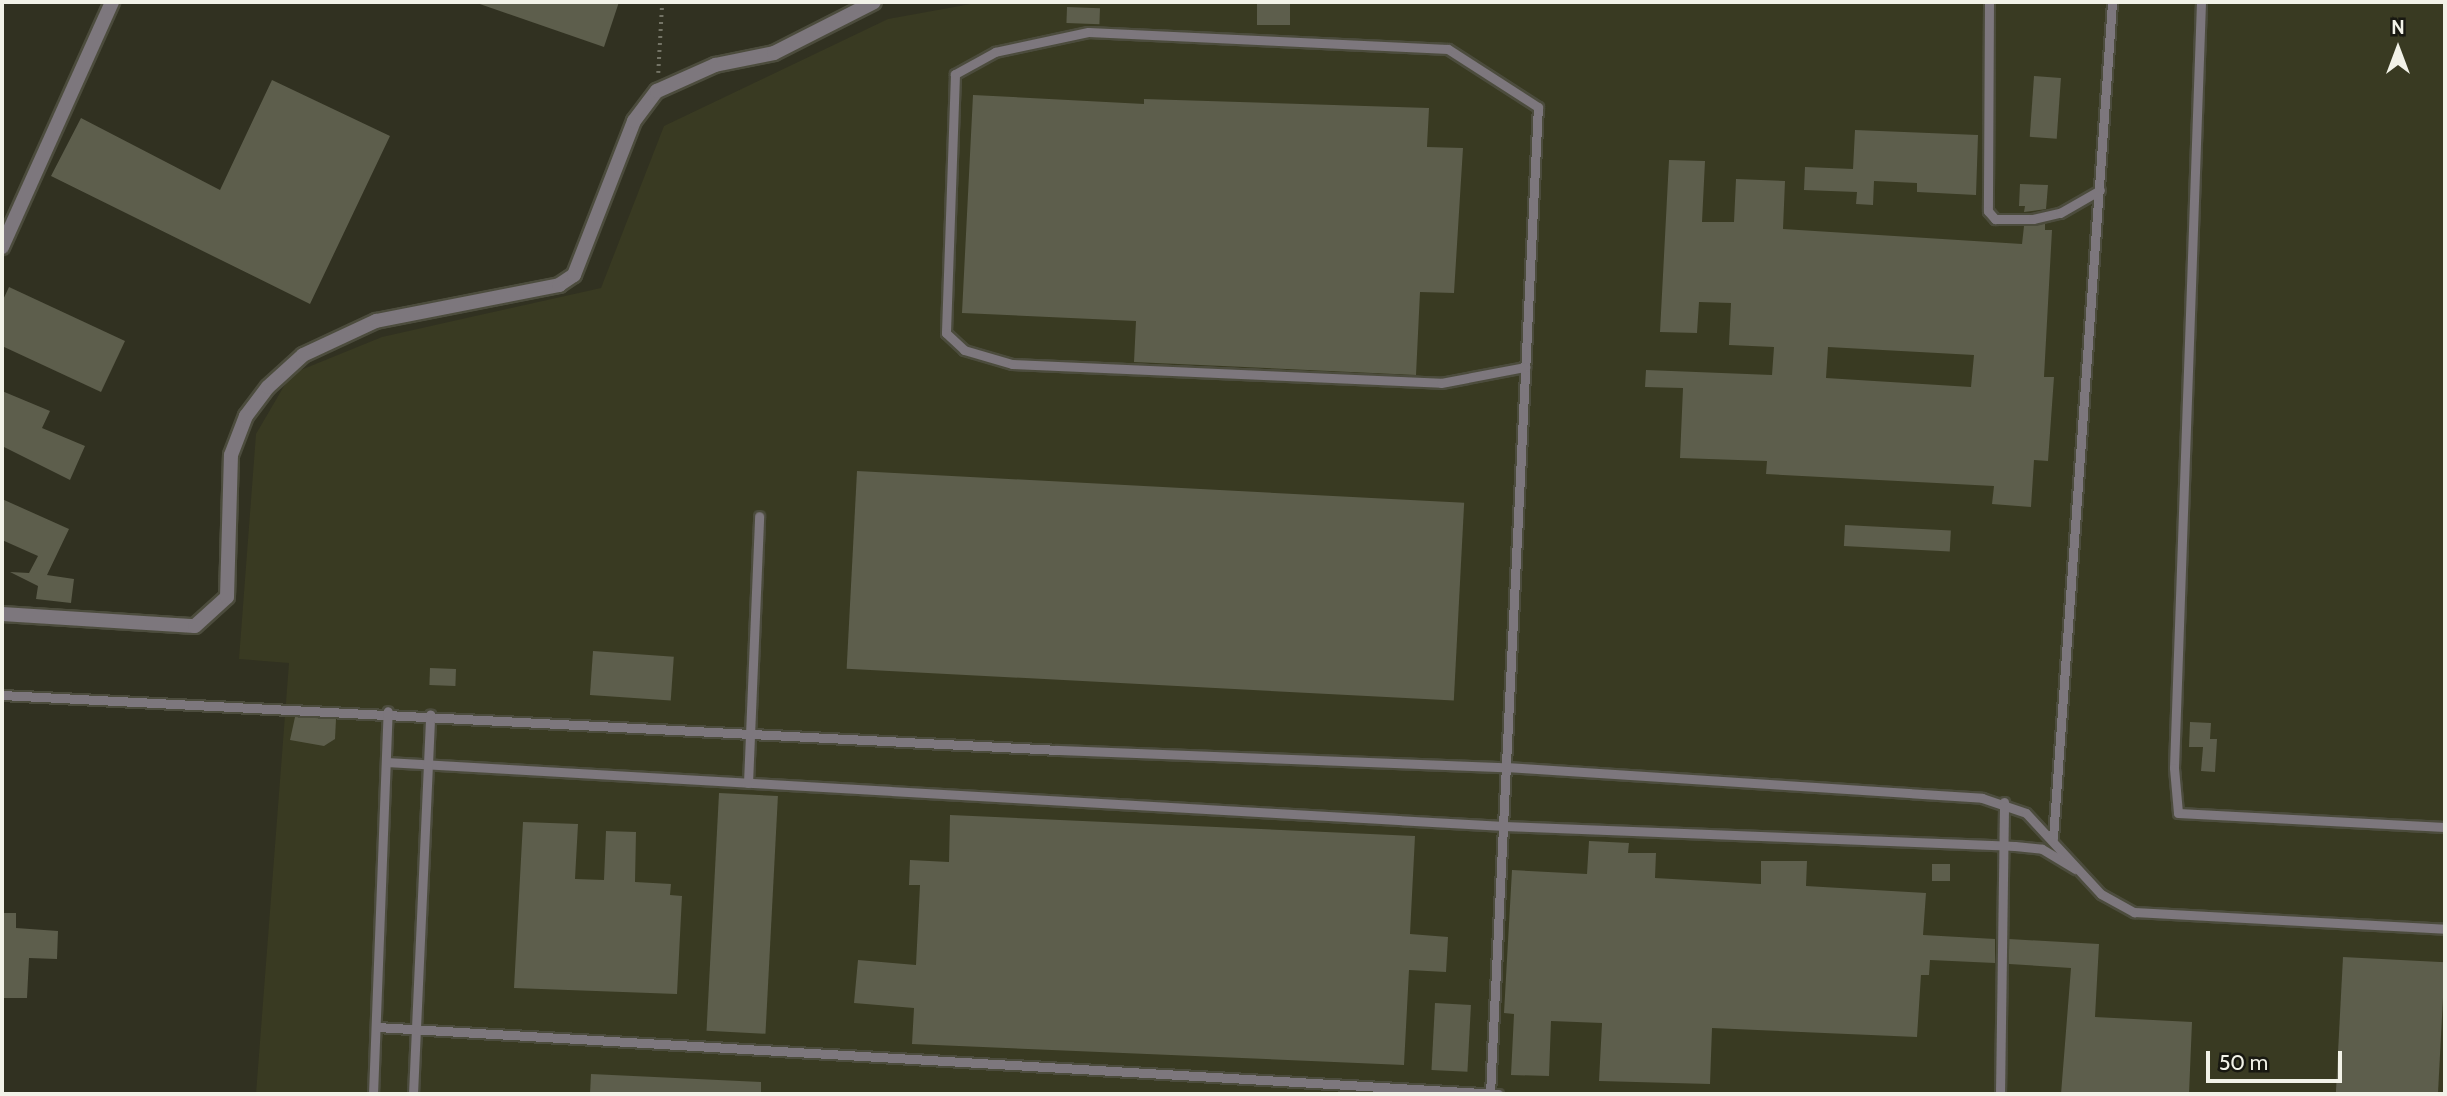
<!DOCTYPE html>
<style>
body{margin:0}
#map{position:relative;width:2447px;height:1096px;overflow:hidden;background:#313121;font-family:Cabin,sans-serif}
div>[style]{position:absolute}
.built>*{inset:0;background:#393a22}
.building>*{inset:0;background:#5d5e4c;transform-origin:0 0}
.path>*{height:3.5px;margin-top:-1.75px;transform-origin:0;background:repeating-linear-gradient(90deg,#747466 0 2px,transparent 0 7px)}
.roads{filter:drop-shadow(2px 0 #4c4c3d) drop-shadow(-2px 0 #4c4c3d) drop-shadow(0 2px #4c4c3d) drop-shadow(0 -2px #4c4c3d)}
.lane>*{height:9px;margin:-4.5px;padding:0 4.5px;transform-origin:4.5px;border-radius:4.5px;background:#7d777d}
.street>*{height:14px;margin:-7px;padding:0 7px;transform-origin:7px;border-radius:7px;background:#7d777d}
span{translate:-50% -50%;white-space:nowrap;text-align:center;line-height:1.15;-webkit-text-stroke:5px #181811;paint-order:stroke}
.frame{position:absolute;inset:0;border:4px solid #f2f2e8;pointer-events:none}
.north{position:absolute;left:2363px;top:14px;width:70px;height:70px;-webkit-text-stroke:5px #181811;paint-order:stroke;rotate:0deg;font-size:19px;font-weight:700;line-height:28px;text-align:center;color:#f2f2e8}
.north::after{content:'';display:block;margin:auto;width:24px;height:32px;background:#f2f2e8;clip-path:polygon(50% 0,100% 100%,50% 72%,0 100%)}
.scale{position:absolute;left:2206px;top:1051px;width:136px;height:32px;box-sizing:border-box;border:4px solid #f2f2e8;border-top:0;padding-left:9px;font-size:21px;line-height:24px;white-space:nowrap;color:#f2f2e8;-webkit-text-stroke:5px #181811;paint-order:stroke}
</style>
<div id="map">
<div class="built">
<i style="clip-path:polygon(982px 2px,2445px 2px,2445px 1094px,256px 1094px,289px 663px,239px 659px,256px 434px,291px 374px,382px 337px,601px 288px,664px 126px,888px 19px)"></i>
</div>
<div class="building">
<i style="clip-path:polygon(474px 2px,619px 2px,604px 47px)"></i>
<i style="left:1257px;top:2px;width:33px;height:23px"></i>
<i style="left:1067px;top:7px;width:33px;height:16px;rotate:2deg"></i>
<i style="left:2034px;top:76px;width:27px;height:61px;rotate:4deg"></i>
<i style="clip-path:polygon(272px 80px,390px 136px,310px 304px,51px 176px,81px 118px,220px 190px)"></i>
<i style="clip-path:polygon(973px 95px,1144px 104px,1144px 99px,1429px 108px,1427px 147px,1463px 148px,1454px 293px,1420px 292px,1416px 375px,1134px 362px,1136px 321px,962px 313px)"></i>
<i style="clip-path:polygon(1855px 130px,1978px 135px,1976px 195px,1917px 192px,1917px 183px,1874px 181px,1873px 205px,1856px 204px,1857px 192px,1804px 190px,1805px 167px,1853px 169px)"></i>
<i style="clip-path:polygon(evenodd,1669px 160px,1705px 161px,1702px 222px,1734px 222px,1736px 179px,1785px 181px,1783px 229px,2022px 244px,2024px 226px,2045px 223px,2045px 230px,2052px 230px,2044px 377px,2054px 377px,2048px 461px,2034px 460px,2031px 507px,1992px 504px,1994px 486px,1766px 474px,1767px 461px,1680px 458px,1683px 388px,1645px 387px,1646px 370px,1772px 375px,1774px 347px,1729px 345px,1731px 303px,1699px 302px,1697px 333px,1660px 332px,1669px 160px,1828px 347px,1974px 355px,1971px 387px,1826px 378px,1828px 347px)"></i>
<i style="clip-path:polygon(2020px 184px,2048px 185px,2046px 209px,2024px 212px,2025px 206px,2019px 206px)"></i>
<i style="clip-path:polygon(9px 287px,125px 341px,101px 392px,2px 346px,2px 302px)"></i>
<i style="clip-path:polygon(2px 391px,50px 411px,42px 428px,85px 446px,70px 480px,2px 446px)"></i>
<i style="left:857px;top:471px;width:608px;height:198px;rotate:3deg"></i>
<i style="clip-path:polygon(2px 499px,69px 529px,47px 575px,74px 579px,71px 603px,36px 599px,38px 586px,10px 572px,29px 573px,38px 556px,2px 540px)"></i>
<i style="left:1845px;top:525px;width:106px;height:21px;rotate:3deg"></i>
<i style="left:593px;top:651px;width:81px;height:44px;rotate:4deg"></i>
<i style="left:430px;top:668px;width:26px;height:17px;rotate:2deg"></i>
<i style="clip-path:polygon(295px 717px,336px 719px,335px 739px,324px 746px,290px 740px)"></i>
<i style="clip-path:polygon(2190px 722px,2211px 723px,2210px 739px,2217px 739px,2215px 772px,2201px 771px,2203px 747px,2189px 747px)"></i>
<i style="left:719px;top:793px;width:59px;height:238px;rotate:3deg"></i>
<i style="clip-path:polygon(950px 815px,1415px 836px,1410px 934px,1448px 937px,1446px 972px,1409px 970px,1404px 1065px,912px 1044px,914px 1008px,854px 1003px,858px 960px,916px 965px,920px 885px,909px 885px,910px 860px,949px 862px)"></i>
<i style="clip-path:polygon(523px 822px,578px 824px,575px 879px,604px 880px,606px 831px,636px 832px,635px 882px,671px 884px,670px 895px,682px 896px,677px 994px,514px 988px)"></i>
<i style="clip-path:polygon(1589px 841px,1629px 843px,1628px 853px,1656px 853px,1655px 878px,1761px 884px,1761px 861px,1807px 861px,1806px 886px,1926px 893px,1923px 935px,1995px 939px,1995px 963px,1930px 960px,1929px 975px,1921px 975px,1917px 1037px,1712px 1028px,1710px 1084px,1599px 1081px,1602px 1023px,1551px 1021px,1549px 1076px,1511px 1075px,1514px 1014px,1504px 1013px,1512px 870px,1587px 874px)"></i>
<i style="left:1950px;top:864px;width:17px;height:18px;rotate:90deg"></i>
<i style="clip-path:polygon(2px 913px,16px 913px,16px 928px,58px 931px,57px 959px,29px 958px,27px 998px,2px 998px)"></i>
<i style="clip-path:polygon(2009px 939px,2099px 944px,2095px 1017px,2192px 1022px,2189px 1094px,2061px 1094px,2071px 968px,2009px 964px)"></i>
<i style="left:2343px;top:957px;width:102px;height:137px;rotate:3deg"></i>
<i style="left:1435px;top:1003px;width:36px;height:67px;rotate:3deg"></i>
<i style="clip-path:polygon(591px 1074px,761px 1082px,761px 1094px,590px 1094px)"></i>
</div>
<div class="path">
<i style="left:658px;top:73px;width:71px;rotate:-86.8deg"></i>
</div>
<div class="roads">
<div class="lane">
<i style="left:1989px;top:2px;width:209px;rotate:90.3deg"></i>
<i style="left:1988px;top:211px;width:11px;rotate:49deg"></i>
<i style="left:1995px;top:219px;width:38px"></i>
<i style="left:2033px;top:219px;width:28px;rotate:-13deg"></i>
<i style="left:2060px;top:213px;width:46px;rotate:-29.9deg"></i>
<i style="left:2201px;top:2px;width:766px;rotate:92.02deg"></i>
<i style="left:2174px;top:768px;width:45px;rotate:84.9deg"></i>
<i style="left:2178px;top:813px;width:267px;rotate:3deg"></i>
<i style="left:2px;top:695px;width:1056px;rotate:2.98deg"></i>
<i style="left:1057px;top:750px;width:449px;rotate:2.2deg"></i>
<i style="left:1506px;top:767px;width:477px;rotate:3.7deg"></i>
<i style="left:1982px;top:798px;width:46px;rotate:18.8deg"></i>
<i style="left:2026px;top:813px;width:110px;rotate:47.2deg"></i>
<i style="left:2101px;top:894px;width:38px;rotate:29deg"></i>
<i style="left:2134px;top:912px;width:311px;rotate:3.1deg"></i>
<i style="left:386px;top:762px;width:1120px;rotate:3.28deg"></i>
<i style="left:1504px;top:826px;width:511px;rotate:2.24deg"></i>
<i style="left:2015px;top:846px;width:27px;rotate:6deg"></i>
<i style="left:2042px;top:849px;width:39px;rotate:31deg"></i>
<i style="left:748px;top:783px;width:267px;rotate:-87.6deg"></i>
<i style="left:2053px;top:838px;width:838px;rotate:-85.96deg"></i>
<i style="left:377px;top:1027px;width:1123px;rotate:3.42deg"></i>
<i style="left:373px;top:1094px;width:383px;rotate:-87.8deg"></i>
<i style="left:413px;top:1094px;width:380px;rotate:-87.4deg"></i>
<i style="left:1490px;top:1094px;width:988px;rotate:-87.22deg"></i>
<i style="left:1538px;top:107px;width:107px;rotate:-147.2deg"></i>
<i style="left:1448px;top:49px;width:360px;rotate:-177.3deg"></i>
<i style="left:1088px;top:32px;width:95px;rotate:167.9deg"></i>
<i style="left:995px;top:52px;width:46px;rotate:151.2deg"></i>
<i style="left:955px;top:74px;width:259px;rotate:92deg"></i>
<i style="left:946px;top:333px;width:25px;rotate:43deg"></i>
<i style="left:964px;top:350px;width:50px;rotate:16.3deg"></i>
<i style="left:1012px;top:364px;width:429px;rotate:2.5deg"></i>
<i style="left:1441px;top:383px;width:86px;rotate:-10.8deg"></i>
<i style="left:2000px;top:1094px;width:292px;rotate:-89.2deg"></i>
</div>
<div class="street">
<i style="left:2px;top:247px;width:269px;rotate:-65.8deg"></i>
<i style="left:2px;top:614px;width:193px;rotate:3.6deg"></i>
<i style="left:195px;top:626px;width:43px;rotate:-42.2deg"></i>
<i style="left:227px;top:597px;width:142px;rotate:-88.4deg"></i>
<i style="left:231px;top:455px;width:42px;rotate:-69deg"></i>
<i style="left:246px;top:416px;width:36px;rotate:-53deg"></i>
<i style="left:268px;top:387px;width:47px;rotate:-42.4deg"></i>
<i style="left:303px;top:355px;width:81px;rotate:-25deg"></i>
<i style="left:376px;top:321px;width:187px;rotate:-11.1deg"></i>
<i style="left:559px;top:285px;width:18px;rotate:-34deg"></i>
<i style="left:574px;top:275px;width:165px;rotate:-68.7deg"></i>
<i style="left:634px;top:121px;width:38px;rotate:-53deg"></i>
<i style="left:657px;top:91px;width:64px;rotate:-24.1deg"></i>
<i style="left:715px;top:65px;width:60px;rotate:-11.5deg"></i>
<i style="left:774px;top:53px;width:112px;rotate:-27deg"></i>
</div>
</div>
<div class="frame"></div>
<div class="north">N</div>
<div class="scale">50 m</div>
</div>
